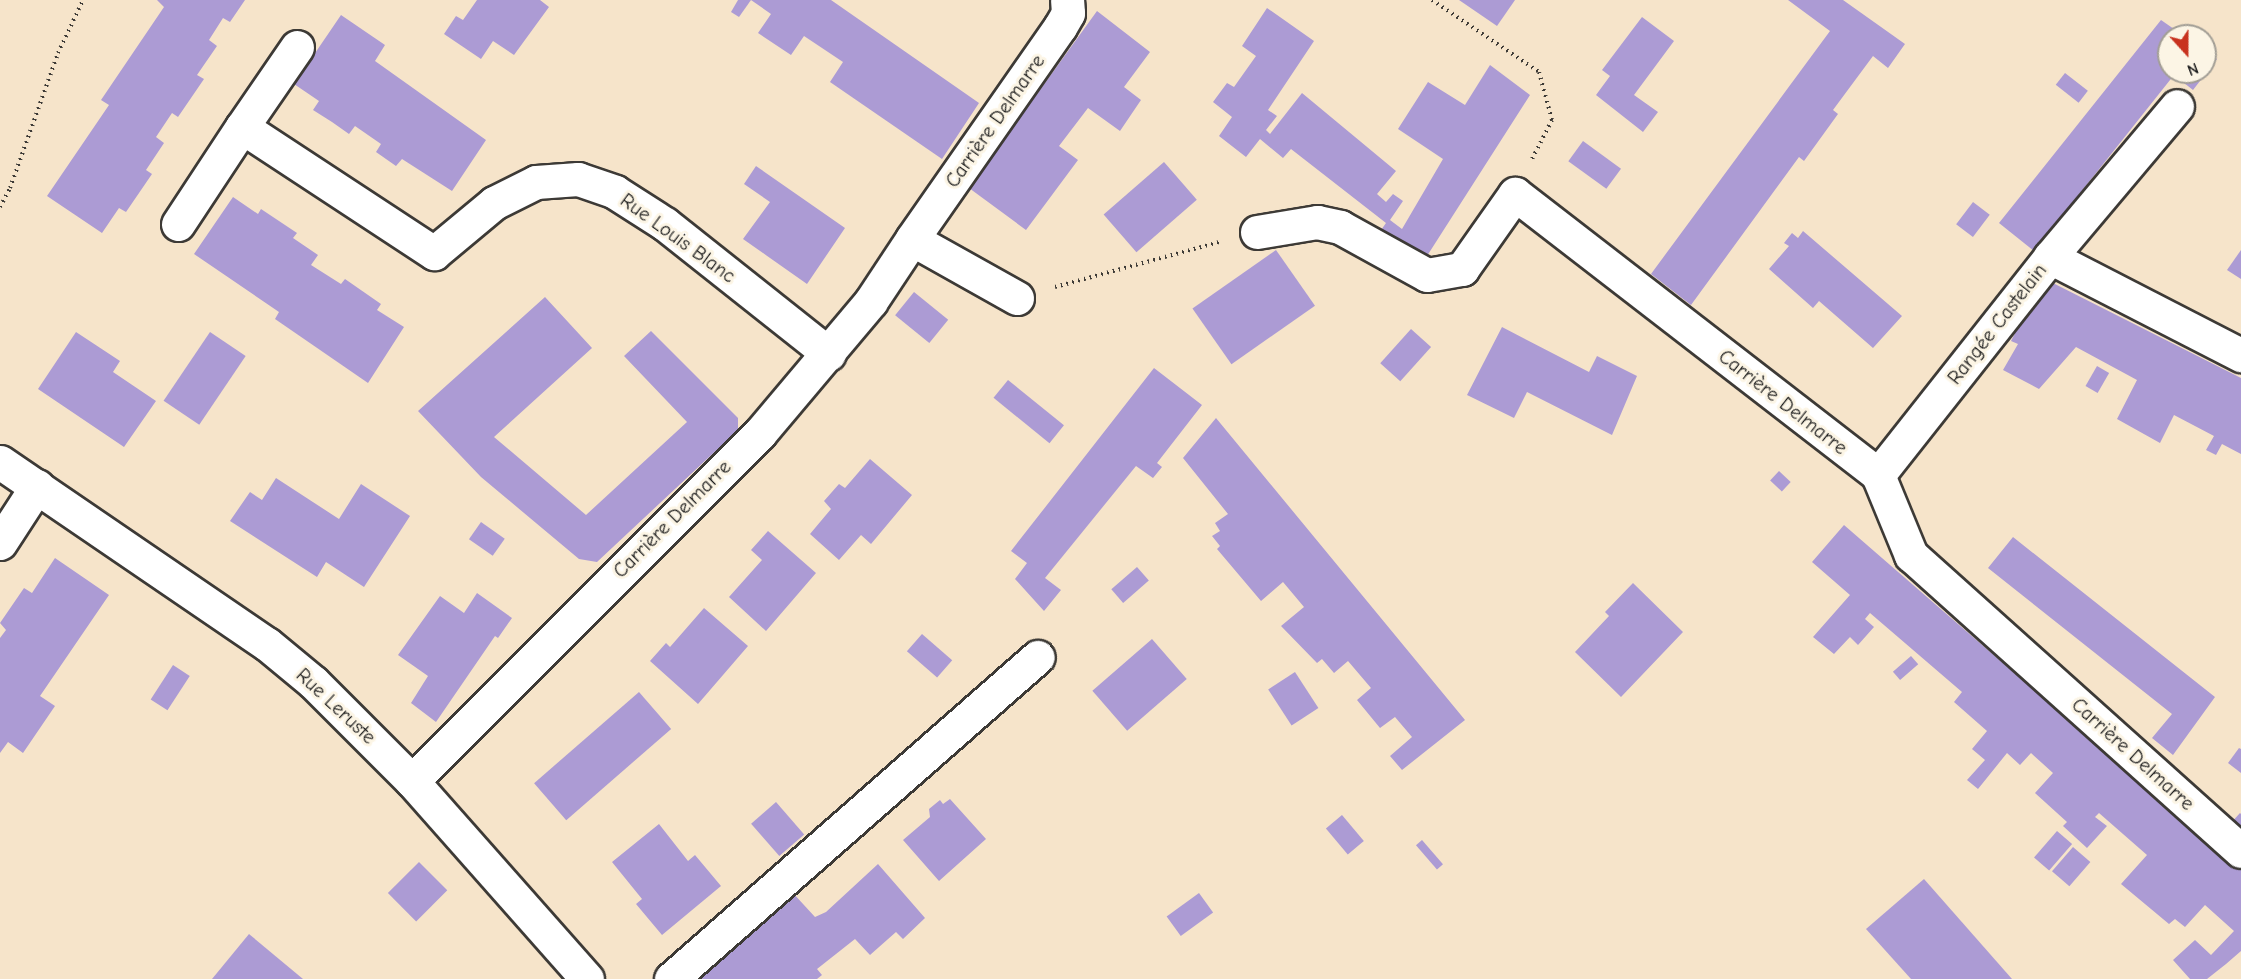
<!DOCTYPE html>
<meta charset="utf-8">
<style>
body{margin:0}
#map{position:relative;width:2241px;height:979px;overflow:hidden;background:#f6e4ca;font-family:"Comic Neue",sans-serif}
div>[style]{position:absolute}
.building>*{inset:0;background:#ac9bd4;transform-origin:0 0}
.path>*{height:4px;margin-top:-2px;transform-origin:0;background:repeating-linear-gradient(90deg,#3d3a36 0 1.5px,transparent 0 6px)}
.roads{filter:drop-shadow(2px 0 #3d3a36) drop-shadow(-2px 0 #3d3a36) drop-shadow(0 2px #3d3a36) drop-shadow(0 -2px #3d3a36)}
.minor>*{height:33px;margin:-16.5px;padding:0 16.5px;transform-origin:16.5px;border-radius:16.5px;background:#fff}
span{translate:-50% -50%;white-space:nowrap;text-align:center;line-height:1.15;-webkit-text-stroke:6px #fcf5e5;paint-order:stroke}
.street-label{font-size:20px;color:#1c1c1c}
.north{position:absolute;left:2157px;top:24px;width:60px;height:60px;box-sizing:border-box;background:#fcf5e5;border:2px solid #a29e95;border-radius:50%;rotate:159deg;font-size:16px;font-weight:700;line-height:24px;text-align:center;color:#1c1c1c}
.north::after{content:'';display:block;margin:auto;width:21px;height:27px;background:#c8321e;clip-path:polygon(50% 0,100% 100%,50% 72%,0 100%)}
</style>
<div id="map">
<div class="building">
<i style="clip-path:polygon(157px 0,245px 0,230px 22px,223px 18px,209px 40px,217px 46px,197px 75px,204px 79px,178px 117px,172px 113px,156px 137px,164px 143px,146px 170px,152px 174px,126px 212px,119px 208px,102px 233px,47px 196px,109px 105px,101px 100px,164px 7px)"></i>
<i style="clip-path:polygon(477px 0,540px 0,549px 7px,514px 55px,493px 41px,481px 59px,444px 34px,456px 16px,463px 20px)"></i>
<i style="clip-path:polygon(738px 0,751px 0,739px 17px,731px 12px)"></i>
<i style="clip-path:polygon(751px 0,831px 0,979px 103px,942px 159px,830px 82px,843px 62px,804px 36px,791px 55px,758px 33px,771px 14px)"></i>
<i style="clip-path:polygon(1459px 0,1515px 0,1497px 26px)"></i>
<i style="clip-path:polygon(1788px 0,1843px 0,1905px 44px,1888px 68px,1873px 56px,1833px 110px,1838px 114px,1804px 161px,1799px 157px,1691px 305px,1651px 274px,1830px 31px)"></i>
<i style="clip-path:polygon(1267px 8px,1314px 41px,1268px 110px,1277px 116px,1266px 130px,1270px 134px,1302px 93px,1396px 171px,1377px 194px,1386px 202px,1393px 194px,1403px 201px,1390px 220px,1402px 229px,1443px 159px,1398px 129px,1428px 82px,1465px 105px,1490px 65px,1530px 95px,1427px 256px,1379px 233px,1386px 223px,1291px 149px,1283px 158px,1260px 139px,1246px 157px,1219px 136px,1232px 117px,1213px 102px,1227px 83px,1234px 87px,1256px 56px,1242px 46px)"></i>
<i style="clip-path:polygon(1097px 11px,1150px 52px,1124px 87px,1141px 100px,1120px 131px,1088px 108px,1059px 146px,1078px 160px,1026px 230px,969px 188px)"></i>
<i style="clip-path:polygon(341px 15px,385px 45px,375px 61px,486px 140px,452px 191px,402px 159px,396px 166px,376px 152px,381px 144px,355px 126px,349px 134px,332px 122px,313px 110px,319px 101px,294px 84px)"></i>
<i style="clip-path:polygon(1642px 17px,1674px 41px,1634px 95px,1658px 112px,1643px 132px,1596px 95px,1610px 76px,1602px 70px)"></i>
<i style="clip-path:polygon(2161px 20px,2184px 36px,2169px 36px,2169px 72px,2205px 72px,2205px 51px,2217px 59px,2193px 90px,2174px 75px,2034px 251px,1999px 223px)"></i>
<i style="left:2065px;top:73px;width:29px;height:15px;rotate:38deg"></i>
<i style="left:1583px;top:141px;width:47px;height:25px;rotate:36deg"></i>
<i style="left:1164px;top:162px;width:50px;height:80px;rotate:49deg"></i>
<i style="clip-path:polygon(756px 166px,845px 228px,807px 284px,743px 239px,770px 202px,744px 184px)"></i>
<i style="clip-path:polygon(233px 197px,258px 214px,261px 209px,297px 233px,293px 238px,318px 255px,311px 265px,341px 284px,345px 279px,381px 304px,377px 310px,404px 327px,368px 383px,275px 319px,279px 312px,194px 254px)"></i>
<i style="left:1973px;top:202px;width:21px;height:28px;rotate:37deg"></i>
<i style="clip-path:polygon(1803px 231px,1902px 316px,1873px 348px,1819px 301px,1813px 308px,1769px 269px,1789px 246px,1784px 243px,1792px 233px,1798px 238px)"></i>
<i style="left:1276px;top:250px;width:68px;height:102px;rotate:55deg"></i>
<i style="clip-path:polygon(2241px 250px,2241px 279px,2227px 270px)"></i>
<i style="clip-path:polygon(2043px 278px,2241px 378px,2241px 454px,2222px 444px,2216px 455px,2206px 450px,2214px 436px,2174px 415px,2160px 443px,2117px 419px,2137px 380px,2076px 347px,2039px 389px,2003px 370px,2018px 344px,2011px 341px)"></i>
<i style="left:914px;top:292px;width:44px;height:30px;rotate:39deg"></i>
<i style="clip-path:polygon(545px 297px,592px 348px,494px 437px,586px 515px,687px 422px,624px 356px,651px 331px,738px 418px,738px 430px,597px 562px,579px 559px,481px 477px,418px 411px)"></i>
<i style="clip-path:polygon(1502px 327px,1589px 372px,1597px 356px,1637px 376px,1612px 435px,1527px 392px,1514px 418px,1467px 395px)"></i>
<i style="left:1411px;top:329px;width:27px;height:46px;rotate:42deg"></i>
<i style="clip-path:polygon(76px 332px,120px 361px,113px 372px,156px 401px,124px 447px,38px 389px)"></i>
<i style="left:210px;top:332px;width:43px;height:83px;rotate:34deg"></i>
<i style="left:2097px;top:366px;width:14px;height:23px;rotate:30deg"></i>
<i style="clip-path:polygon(1154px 368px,1202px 405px,1157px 463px,1162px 467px,1153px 478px,1136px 466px,1045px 578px,1061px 590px,1044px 611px,1015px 579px,1027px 563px,1011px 551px)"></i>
<i style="left:1008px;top:380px;width:72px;height:23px;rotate:39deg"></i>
<i style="clip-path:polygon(1216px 418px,1465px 720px,1402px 770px,1390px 756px,1412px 737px,1395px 717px,1380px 728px,1357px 700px,1371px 688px,1348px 661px,1334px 673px,1322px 659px,1317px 663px,1281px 626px,1304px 607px,1283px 582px,1261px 601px,1217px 549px,1220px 546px,1212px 536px,1220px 531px,1215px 523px,1228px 514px,1183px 458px)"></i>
<i style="clip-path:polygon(870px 459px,912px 495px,871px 544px,861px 535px,839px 560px,810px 534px,831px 509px,824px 501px,839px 484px,845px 488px)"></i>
<i style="left:1779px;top:471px;width:16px;height:13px;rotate:43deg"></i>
<i style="clip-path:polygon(276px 478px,339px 519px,361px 484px,410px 516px,364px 587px,326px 562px,317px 577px,230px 521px,250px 492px,262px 500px)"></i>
<i style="left:481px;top:522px;width:29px;height:21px;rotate:35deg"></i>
<i style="clip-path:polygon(1844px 525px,2241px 870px,2241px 951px,2226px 964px,2207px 979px,2190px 979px,2173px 960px,2195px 940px,2211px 955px,2234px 931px,2205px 905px,2185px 927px,2175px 919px,2169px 924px,2121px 884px,2147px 855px,2099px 813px,2095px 817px,2107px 826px,2087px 848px,2063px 826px,2067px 822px,2035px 793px,2053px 773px,2031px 753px,2020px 765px,2007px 753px,1978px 789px,1967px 780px,1985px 760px,1972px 749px,1987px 731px,1954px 702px,1962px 692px,1870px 613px,1865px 619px,1874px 627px,1858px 645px,1850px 637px,1834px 654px,1813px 637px,1850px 595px,1812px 562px)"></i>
<i style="clip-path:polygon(768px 531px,816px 573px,766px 631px,729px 597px,762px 560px,751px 550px)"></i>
<i style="clip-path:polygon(2013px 537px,2215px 697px,2173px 755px,2152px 738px,2172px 714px,1988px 568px)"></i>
<i style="clip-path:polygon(55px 558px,109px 595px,40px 696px,55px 706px,23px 753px,8px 742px,0 753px,0 638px,6px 630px,0 623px,24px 588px,32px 593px)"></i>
<i style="left:1137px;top:567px;width:18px;height:34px;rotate:49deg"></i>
<i style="clip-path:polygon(1633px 583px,1683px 632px,1621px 697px,1575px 652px,1609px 616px,1605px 612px)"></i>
<i style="clip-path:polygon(477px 593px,512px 618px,498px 638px,495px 636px,436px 722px,411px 703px,428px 676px,398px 655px,440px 596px,464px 613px)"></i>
<i style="clip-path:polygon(704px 608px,748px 646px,698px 704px,650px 661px,666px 643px,670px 647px)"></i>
<i style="left:922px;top:634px;width:40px;height:23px;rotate:41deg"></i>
<i style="left:1152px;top:639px;width:53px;height:79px;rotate:49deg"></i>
<i style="left:1911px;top:656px;width:11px;height:24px;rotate:49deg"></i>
<i style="left:173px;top:665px;width:20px;height:41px;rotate:33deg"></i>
<i style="left:1295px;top:672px;width:43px;height:32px;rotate:57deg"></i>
<i style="left:639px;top:692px;width:49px;height:139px;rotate:49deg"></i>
<i style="clip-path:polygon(2239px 748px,2241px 749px,2241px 773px,2228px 763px)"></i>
<i style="clip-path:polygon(950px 799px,986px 839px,939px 881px,903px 840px,930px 817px,929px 809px,940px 800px,943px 804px)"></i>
<i style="left:776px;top:802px;width:43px;height:33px;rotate:49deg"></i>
<i style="clip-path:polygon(2240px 813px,2241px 814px,2241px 833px,2230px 824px)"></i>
<i style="left:1342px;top:815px;width:34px;height:21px;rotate:50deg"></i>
<i style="clip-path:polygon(659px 824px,688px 861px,695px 855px,721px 886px,662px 935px,636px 904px,642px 899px,612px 862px)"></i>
<i style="left:2057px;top:831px;width:20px;height:35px;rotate:41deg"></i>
<i style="left:1422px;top:840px;width:32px;height:8px;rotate:49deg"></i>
<i style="left:2073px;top:847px;width:23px;height:32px;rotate:41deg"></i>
<i style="left:419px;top:862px;width:40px;height:44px;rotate:45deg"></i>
<i style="clip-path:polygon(878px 864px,925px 918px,903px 939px,896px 932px,870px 955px,855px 939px,817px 969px,822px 975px,817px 979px,700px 979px,792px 892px,815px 917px,826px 912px)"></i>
<i style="clip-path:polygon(1924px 879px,2012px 979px,1911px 979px,1866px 929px)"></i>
<i style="left:1199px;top:893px;width:24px;height:40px;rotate:54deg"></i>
<i style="clip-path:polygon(249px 934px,303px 979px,212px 979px)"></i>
</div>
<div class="path">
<i style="left:1432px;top:0;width:129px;rotate:33.9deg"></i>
<i style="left:1539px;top:72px;width:50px;rotate:74.8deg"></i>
<i style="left:1552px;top:120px;width:44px;rotate:117.1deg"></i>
<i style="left:0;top:207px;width:21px;rotate:-62deg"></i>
<i style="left:10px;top:188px;width:143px;rotate:-70.4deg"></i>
<i style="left:58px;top:53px;width:59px;rotate:-64.7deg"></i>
<i style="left:1055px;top:287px;width:170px;rotate:-15.3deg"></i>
</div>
<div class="roads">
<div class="minor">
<i style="left:242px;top:127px;width:97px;rotate:-55.5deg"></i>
<i style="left:178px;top:224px;width:116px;rotate:-56.6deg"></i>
<i style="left:242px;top:127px;width:230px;rotate:33.3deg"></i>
<i style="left:434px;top:253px;width:78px;rotate:-39.8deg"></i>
<i style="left:494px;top:203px;width:47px;rotate:-26.6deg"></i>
<i style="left:536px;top:182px;width:42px;rotate:-4.1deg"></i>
<i style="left:578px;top:179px;width:39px;rotate:19deg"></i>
<i style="left:615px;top:192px;width:59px;rotate:32.6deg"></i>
<i style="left:665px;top:224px;width:209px;rotate:38.4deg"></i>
<i style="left:1257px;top:232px;width:61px;rotate:-9.5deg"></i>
<i style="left:1317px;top:222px;width:24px;rotate:12deg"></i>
<i style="left:1340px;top:227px;width:99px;rotate:28.9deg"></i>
<i style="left:1427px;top:275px;width:36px;rotate:-10deg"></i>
<i style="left:1462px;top:269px;width:92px;rotate:-54.8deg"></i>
<i style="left:1515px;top:194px;width:459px;rotate:37.7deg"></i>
<i style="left:1878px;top:475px;width:87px;rotate:67.6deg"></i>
<i style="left:1911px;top:555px;width:443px;rotate:41.9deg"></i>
<i style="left:2050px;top:257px;width:197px;rotate:-49.9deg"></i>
<i style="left:1017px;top:298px;width:120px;rotate:-150.7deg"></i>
<i style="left:912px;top:239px;width:259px;rotate:-55.1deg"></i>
<i style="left:1060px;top:27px;width:16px;rotate:-60deg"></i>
<i style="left:1068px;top:13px;width:13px;rotate:-94deg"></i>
<i style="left:0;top:462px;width:323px;rotate:34.3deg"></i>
<i style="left:267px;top:644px;width:60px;rotate:39.6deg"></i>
<i style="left:313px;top:682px;width:140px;rotate:45deg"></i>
<i style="left:412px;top:781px;width:264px;rotate:48.5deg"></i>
<i style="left:1878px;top:475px;width:278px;rotate:-51.7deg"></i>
<i style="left:2050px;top:257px;width:215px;rotate:27.2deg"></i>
<i style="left:0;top:543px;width:68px;rotate:-57deg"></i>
<i style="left:412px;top:781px;width:492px;rotate:-45deg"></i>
<i style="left:760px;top:433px;width:172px;rotate:-49.9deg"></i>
<i style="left:871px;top:301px;width:74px;rotate:-56.5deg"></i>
<i style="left:671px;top:979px;width:488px;rotate:-41.3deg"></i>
</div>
</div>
<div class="street-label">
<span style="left:995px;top:121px;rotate:-55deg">Carrière Delmarre</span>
<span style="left:678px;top:238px;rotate:36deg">Rue Louis Blanc</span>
<span style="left:1997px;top:324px;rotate:-52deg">Rangée Castelain</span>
<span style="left:1783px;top:402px;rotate:38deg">Carrière Delmarre</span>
<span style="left:672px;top:519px;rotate:-45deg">Carrière Delmarre</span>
<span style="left:336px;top:706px;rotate:43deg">Rue Leruste</span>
<span style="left:2133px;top:754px;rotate:42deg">Carrière Delmarre</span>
</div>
<div class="north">N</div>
</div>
